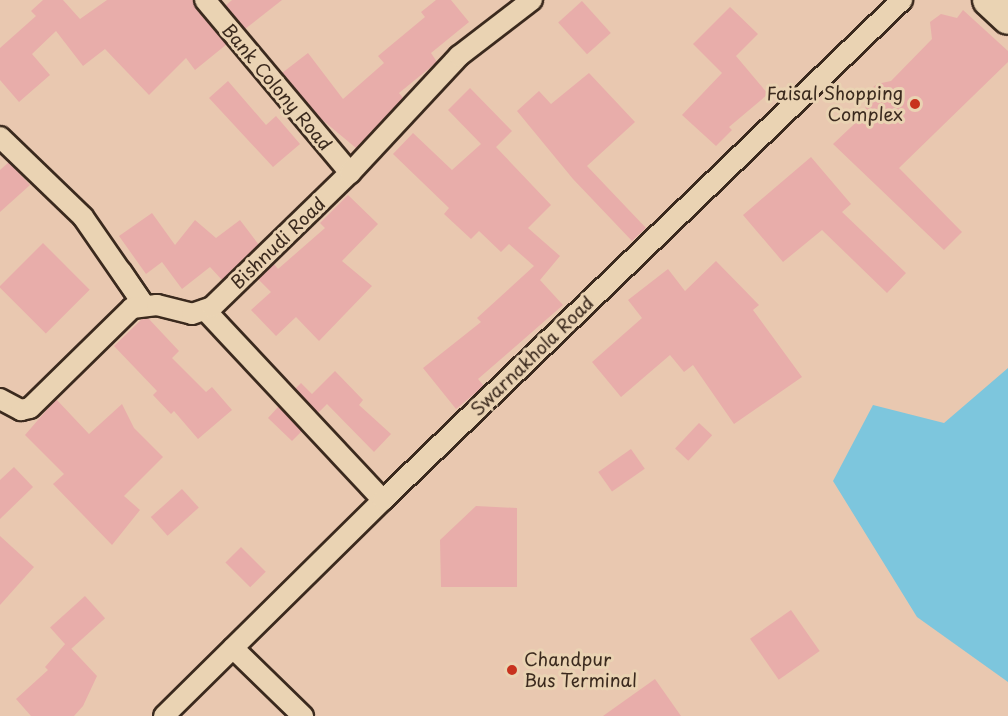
<!DOCTYPE html>
<style>
body{margin:0}
#map{position:relative;width:1008px;height:716px;overflow:hidden;background:#e9c8b0;font-family:"Playpen Sans",sans-serif}
div>[style]{position:absolute}
.water>*{inset:0;background:#7dc6dd}
.building>*{inset:0;background:#e8adaa;transform-origin:0 0}
.roads{filter:drop-shadow(2px 0 #3b2a1e) drop-shadow(-2px 0 #3b2a1e) drop-shadow(0 2px #3b2a1e) drop-shadow(0 -2px #3b2a1e)}
.minor>*{height:20px;margin:-10px;padding:0 10px;transform-origin:10px;border-radius:10px;background:#ead3b3}
.primary>*{height:32px;margin:-16px;padding:0 16px;transform-origin:16px;border-radius:16px;background:#ead3b3}
.dots>*{width:16px;height:16px;translate:-50% -50%;box-sizing:border-box;border:3px solid #ead3b3;border-radius:50%}
span{translate:-50% -50%;white-space:nowrap;text-align:center;line-height:1.15;-webkit-text-stroke:6px #ead3b3;paint-order:stroke}
.street-label{font-size:18px;color:#3b2a1e}
.poi-label{font-size:18px;color:#3b2a1e}
.right{translate:-100% -50%;text-align:right}
.left{translate:0 -50%;text-align:left}
</style>
<div id="map">
<div class="water">
<i style="clip-path:polygon(1008px 368px,1008px 682px,917px 617px,833px 481px,873px 405px,944px 423px)"></i>
</div>
<div class="building">
<i style="clip-path:polygon(43px 0,63px 0,80px 19px,107px 0,193px 0,227px 44px,195px 70px,186px 58px,149px 95px,105px 49px,83px 66px,56px 31px,32px 54px,50px 75px,19px 102px,0 80px,0 48px,36px 16px,31px 11px)"></i>
<i style="clip-path:polygon(232px 0,282px 0,245px 29px,225px 6px)"></i>
<i style="clip-path:polygon(436px 0,451px 0,469px 22px,431px 53px,437px 62px,399px 93px,403px 98px,356px 148px,320px 118px,282px 73px,308px 53px,343px 99px,384px 63px,378px 56px,425px 17px,421px 12px)"></i>
<i style="left:582px;top:1px;width:43px;height:32px;rotate:48deg"></i>
<i style="clip-path:polygon(730px 7px,758px 34px,736px 56px,768px 94px,729px 127px,732px 130px,716px 146px,682px 115px,722px 73px,693px 44px)"></i>
<i style="clip-path:polygon(963px 10px,1008px 51px,1008px 62px,899px 168px,962px 232px,944px 250px,833px 144px,866px 113px,864px 94px,877px 84px,891px 81px,932px 39px,930px 22px,941px 14px,957px 18px)"></i>
<i style="clip-path:polygon(589px 73px,635px 122px,587px 166px,646px 228px,632px 241px,573px 179px,517px 111px,539px 91px,551px 104px)"></i>
<i style="clip-path:polygon(228px 81px,266px 125px,276px 116px,300px 144px,273px 167px,209px 98px)"></i>
<i style="clip-path:polygon(470px 88px,512px 131px,496px 147px,551px 205px,528px 228px,560px 256px,540px 280px,563px 305px,478px 379px,484px 386px,456px 409px,423px 368px,481px 322px,477px 318px,534px 266px,509px 244px,501px 252px,479px 231px,471px 239px,444px 214px,449px 208px,393px 154px,413px 133px,452px 170px,481px 144px,448px 110px)"></i>
<i style="clip-path:polygon(811px 157px,851px 204px,842px 212px,906px 273px,887px 293px,822px 230px,783px 262px,743px 215px)"></i>
<i style="clip-path:polygon(9px 162px,30px 185px,0 212px,0 170px)"></i>
<i style="clip-path:polygon(348px 195px,378px 224px,342px 261px,372px 286px,319px 341px,296px 317px,276px 336px,251px 310px,271px 292px,258px 279px,274px 264px,278px 269px,325px 228px,320px 223px)"></i>
<i style="clip-path:polygon(152px 213px,175px 245px,195px 220px,216px 238px,240px 220px,259px 245px,222px 280px,210px 267px,182px 289px,162px 262px,146px 274px,119px 236px)"></i>
<i style="left:43px;top:243px;width:66px;height:62px;rotate:45deg"></i>
<i style="clip-path:polygon(716px 261px,759px 305px,753px 310px,802px 377px,734px 424px,693px 365px,684px 372px,670px 355px,621px 397px,592px 362px,642px 318px,628px 300px,668px 269px,685px 291px)"></i>
<i style="clip-path:polygon(148px 318px,179px 351px,172px 358px,206px 392px,212px 387px,232px 410px,198px 439px,174px 411px,171px 414px,153px 395px,157px 391px,114px 346px,142px 319px)"></i>
<i style="clip-path:polygon(335px 371px,363px 400px,359px 405px,391px 434px,374px 452px,327px 404px,318px 413px,295px 389px,301px 383px,312px 394px)"></i>
<i style="clip-path:polygon(56px 399px,89px 434px,122px 404px,134px 428px,163px 457px,124px 496px,140px 510px,112px 545px,53px 484px,64px 474px,25px 435px)"></i>
<i style="clip-path:polygon(279px 406px,302px 431px,292px 441px,268px 418px)"></i>
<i style="left:699px;top:423px;width:18px;height:35px;rotate:43deg"></i>
<i style="left:631px;top:449px;width:24px;height:40px;rotate:55deg"></i>
<i style="clip-path:polygon(14px 467px,33px 487px,0 519px,0 480px)"></i>
<i style="left:182px;top:489px;width:25px;height:42px;rotate:48deg"></i>
<i style="clip-path:polygon(476px 506px,517px 508px,517px 587px,441px 587px,440px 540px)"></i>
<i style="clip-path:polygon(0 536px,34px 567px,0 605px)"></i>
<i style="left:241px;top:547px;width:35px;height:22px;rotate:45deg"></i>
<i style="left:85px;top:596px;width:30px;height:47px;rotate:48deg"></i>
<i style="left:791px;top:610px;width:50px;height:50px;rotate:55deg"></i>
<i style="clip-path:polygon(66px 643px,97px 676px,83px 706px,74px 716px,31px 716px,16px 699px,48px 670px,45px 667px)"></i>
<i style="clip-path:polygon(655px 679px,681px 716px,603px 716px)"></i>
</div>
<div class="roads">
<div class="minor">
<i style="left:205px;top:0;width:226px;rotate:50deg"></i>
<i style="left:0;top:137px;width:115px;rotate:43.9deg"></i>
<i style="left:83px;top:217px;width:107px;rotate:55.3deg"></i>
<i style="left:144px;top:305px;width:41px;rotate:-124.1deg"></i>
<i style="left:205px;top:310px;width:260px;rotate:46.9deg"></i>
<i style="left:0;top:399px;width:24px;rotate:28deg"></i>
<i style="left:21px;top:410px;width:9px;rotate:-13deg"></i>
<i style="left:30px;top:408px;width:143px;rotate:-44.4deg"></i>
<i style="left:132px;top:308px;width:25px;rotate:-7deg"></i>
<i style="left:157px;top:305px;width:36px;rotate:14deg"></i>
<i style="left:192px;top:314px;width:21px;rotate:-19deg"></i>
<i style="left:212px;top:307px;width:192px;rotate:-44.2deg"></i>
<i style="left:350px;top:173px;width:160px;rotate:-47deg"></i>
<i style="left:459px;top:56px;width:92px;rotate:-37.5deg"></i>
<i style="left:233px;top:648px;width:98px;rotate:44.2deg"></i>
<i style="left:164px;top:716px;width:308px;rotate:-44.6deg"></i>
<i style="left:383px;top:500px;width:721px;rotate:-43.93deg"></i>
</div>
<div class="primary">
<i style="left:989px;top:0;width:26px;rotate:43deg"></i>
</div>
</div>
<div class="dots">
<i style="left:915px;top:104px;background:#c8321e"></i>
<i style="left:512px;top:670px;background:#c8321e"></i>
</div>
<div class="street-label">
<span style="left:277px;top:87px;rotate:50deg">Bank Colony Road</span>
<span style="left:278px;top:243px;rotate:-44deg">Bishnudi Road</span>
<span style="left:532px;top:356px;rotate:-44deg">Swarnakhola Road</span>
</div>
<div class="poi-label">
<span class="right" style="left:903px;top:104px">Faisal Shopping<br>Complex</span>
<span class="left" style="left:524px;top:670px">Chandpur<br>Bus Terminal</span>
</div>
</div>
